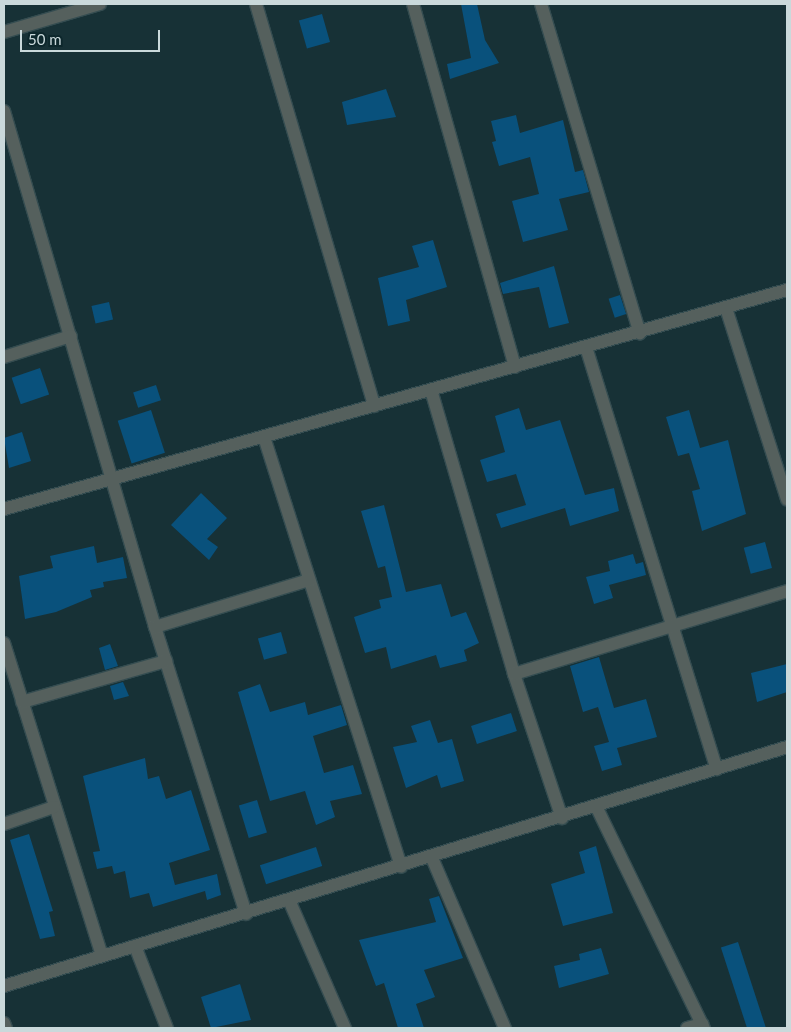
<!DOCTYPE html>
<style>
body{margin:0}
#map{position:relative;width:791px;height:1032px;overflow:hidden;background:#173136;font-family:Lato,sans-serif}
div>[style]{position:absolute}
.building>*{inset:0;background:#09517c;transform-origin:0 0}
.roads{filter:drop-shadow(1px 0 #344c50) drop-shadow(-1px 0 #344c50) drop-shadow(0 1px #344c50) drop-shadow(0 -1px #344c50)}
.minor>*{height:12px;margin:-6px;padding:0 6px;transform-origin:6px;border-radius:6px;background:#55605d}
span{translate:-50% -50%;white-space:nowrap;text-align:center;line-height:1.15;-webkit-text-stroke:5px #0d272c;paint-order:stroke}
.frame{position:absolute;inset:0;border:5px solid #cad9db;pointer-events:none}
.scale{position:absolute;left:20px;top:30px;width:140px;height:22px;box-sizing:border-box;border:2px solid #cad9db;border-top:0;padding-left:6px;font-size:15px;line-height:18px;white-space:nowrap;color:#cad9db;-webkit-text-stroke:4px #0d272c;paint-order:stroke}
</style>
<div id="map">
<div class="building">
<i style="clip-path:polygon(461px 4px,477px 4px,485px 40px,499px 63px,450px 79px,447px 64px,471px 58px)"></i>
<i style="left:322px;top:14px;width:29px;height:24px;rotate:74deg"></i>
<i style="clip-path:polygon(386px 89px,396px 117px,347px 125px,342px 102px)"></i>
<i style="clip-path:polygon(516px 115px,520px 133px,563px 120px,575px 172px,583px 170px,589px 192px,559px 199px,568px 230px,523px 242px,512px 201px,539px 194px,530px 157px,499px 166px,492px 142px,496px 141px,491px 121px)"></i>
<i style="clip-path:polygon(433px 240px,447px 287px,406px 300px,410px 321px,388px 326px,378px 278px,419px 267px,412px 246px)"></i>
<i style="clip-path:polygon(554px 266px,569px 323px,549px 328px,539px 287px,503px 294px,500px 283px)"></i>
<i style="left:620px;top:295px;width:20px;height:12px;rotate:72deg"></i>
<i style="left:109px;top:302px;width:18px;height:18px;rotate:77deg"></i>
<i style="left:40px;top:368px;width:28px;height:30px;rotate:71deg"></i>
<i style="left:156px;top:385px;width:16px;height:24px;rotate:72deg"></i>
<i style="clip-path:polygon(519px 408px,526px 430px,560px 420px,585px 495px,614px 488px,619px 511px,570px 526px,565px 508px,501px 528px,496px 514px,526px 505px,516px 474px,487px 482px,480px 460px,505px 452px,495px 416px)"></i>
<i style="left:151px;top:410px;width:45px;height:35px;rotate:72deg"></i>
<i style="clip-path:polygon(689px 410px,700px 448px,728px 440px,746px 514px,702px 531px,692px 491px,700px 489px,689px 453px,678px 456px,666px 417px)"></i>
<i style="clip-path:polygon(22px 432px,31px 461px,9px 468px,4px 438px)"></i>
<i style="clip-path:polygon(201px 493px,227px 518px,207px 539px,218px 547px,209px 560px,171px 525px)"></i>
<i style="clip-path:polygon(384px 505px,406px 592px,441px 584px,451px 617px,466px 612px,479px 643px,464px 650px,467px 661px,440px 668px,436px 655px,391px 669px,386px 647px,365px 653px,354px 617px,381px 608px,379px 600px,392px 597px,385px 566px,378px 568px,361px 511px)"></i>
<i style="left:765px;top:542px;width:27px;height:22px;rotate:75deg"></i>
<i style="clip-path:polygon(94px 546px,97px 563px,123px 557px,127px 578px,103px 582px,104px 587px,90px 590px,92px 597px,56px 612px,25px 619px,19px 576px,53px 568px,50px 556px)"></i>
<i style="clip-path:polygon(633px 554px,636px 564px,643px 562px,646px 575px,609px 585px,613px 598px,594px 604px,586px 577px,610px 571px,608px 561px)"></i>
<i style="left:281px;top:632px;width:22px;height:24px;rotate:74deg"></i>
<i style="clip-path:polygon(110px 644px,118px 666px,105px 670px,99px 648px)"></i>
<i style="clip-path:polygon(599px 657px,614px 708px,646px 699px,657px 737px,617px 748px,622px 765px,602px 771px,594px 746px,609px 742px,598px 707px,583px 712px,570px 666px)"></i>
<i style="clip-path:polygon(787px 664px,787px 692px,757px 702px,751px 673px)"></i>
<i style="clip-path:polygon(123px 682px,129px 696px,114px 700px,110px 686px)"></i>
<i style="clip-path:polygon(260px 684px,270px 712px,305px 702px,308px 715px,341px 705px,347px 725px,313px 736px,324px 773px,353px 765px,362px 794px,330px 801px,335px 817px,316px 825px,305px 791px,270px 801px,238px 692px)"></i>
<i style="left:511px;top:713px;width:19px;height:42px;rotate:72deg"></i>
<i style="clip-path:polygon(430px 720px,438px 743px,452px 739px,464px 781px,441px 788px,437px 775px,406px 788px,393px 747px,417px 742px,411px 726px)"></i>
<i style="clip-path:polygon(145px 758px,148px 779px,159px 776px,166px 799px,191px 790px,210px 850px,169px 863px,175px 885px,217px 874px,221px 895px,207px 900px,205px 891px,153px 907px,149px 893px,130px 898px,125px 871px,114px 874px,112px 866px,97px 869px,93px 852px,100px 851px,83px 776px)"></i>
<i style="left:257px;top:800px;width:34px;height:19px;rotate:73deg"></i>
<i style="clip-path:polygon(29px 834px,53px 911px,49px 912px,55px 936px,40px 939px,10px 840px)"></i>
<i style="clip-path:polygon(596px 846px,613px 913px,563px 926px,551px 884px,585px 873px,579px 852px)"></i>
<i style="left:316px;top:847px;width:20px;height:59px;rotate:72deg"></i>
<i style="clip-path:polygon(439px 896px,463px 958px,424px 970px,435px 997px,416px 1004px,424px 1028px,398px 1028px,384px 983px,376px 986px,359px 940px,436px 922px,429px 899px)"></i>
<i style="left:738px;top:942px;width:90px;height:18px;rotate:72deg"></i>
<i style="clip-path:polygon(601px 948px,609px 974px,559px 988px,554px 966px,580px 960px,579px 954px)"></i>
<i style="clip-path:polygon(240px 984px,251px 1020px,211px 1028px,201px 997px)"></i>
</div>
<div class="roads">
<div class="minor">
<i style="left:256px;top:4px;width:419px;rotate:73.6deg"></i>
<i style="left:413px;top:4px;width:377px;rotate:74.3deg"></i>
<i style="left:541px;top:4px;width:344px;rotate:73.3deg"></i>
<i style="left:4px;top:32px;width:100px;rotate:-16.3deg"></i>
<i style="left:4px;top:111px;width:538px;rotate:73.69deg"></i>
<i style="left:155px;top:627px;width:301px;rotate:72.4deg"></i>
<i style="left:726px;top:308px;width:201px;rotate:72.3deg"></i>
<i style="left:586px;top:347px;width:442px;rotate:72.8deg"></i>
<i style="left:4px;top:357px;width:70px;rotate:-17.4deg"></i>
<i style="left:431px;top:390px;width:296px;rotate:73.7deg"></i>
<i style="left:514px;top:674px;width:152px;rotate:71.6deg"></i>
<i style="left:264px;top:437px;width:451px;rotate:72.3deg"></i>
<i style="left:4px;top:509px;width:813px;rotate:-15.63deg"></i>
<i style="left:155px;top:627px;width:161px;rotate:-17deg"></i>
<i style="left:4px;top:643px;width:328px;rotate:72.6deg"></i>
<i style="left:514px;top:674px;width:285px;rotate:-16.9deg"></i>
<i style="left:22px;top:702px;width:150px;rotate:-15.9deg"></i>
<i style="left:596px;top:806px;width:247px;rotate:64.1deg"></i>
<i style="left:4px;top:824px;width:53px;rotate:-18.8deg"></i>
<i style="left:432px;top:858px;width:185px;rotate:66.8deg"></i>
<i style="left:289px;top:900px;width:140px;rotate:66.4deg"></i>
<i style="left:135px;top:946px;width:88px;rotate:68.7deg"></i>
<i style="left:4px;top:986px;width:819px;rotate:-16.97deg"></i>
<i style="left:4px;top:1023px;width:5px;rotate:68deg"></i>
<i style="left:687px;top:1028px;width:16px;rotate:-15deg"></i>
</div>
</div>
<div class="frame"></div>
<div class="scale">50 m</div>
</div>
